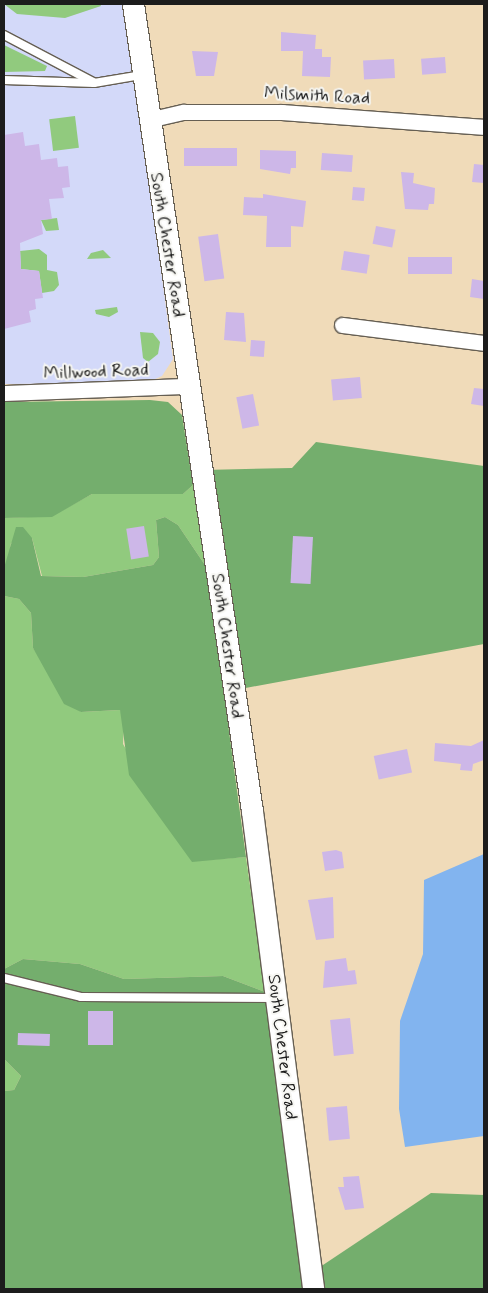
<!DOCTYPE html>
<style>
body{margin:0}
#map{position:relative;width:488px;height:1293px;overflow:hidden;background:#f0dbb9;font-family:Mynerve,sans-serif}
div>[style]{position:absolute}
.built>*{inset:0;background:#d3d9f9}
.green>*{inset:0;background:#91ca7e;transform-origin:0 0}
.forest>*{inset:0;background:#74ae6d}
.water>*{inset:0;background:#82b4ef}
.building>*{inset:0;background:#cdb7e8;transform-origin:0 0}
.roads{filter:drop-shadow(1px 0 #665f53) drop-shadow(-1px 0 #665f53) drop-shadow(0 1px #665f53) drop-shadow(0 -1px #665f53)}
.lane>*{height:8px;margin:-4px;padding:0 4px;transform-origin:4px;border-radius:4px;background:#fff}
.street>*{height:15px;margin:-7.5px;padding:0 7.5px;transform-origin:7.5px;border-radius:7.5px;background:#fff}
.secondary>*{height:21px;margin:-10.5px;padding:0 10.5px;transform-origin:10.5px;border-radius:10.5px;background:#fff}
span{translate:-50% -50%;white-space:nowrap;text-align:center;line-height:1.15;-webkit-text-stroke:4px #f6f6f2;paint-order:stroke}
.street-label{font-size:18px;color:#1c1c1c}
.frame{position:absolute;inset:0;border:5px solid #1c1c1c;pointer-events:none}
</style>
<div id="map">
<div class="built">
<i style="clip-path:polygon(4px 4px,125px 4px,173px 359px,162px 376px,146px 383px,4px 384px)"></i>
</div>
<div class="green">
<i style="clip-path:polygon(4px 4px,100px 4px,101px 6px,65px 18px,17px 14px)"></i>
<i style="clip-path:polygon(4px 45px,47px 66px,45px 71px,4px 72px)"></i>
<i style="left:75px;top:116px;width:32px;height:26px;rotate:83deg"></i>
<i style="clip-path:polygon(57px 218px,59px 230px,46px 231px,41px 220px)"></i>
<i style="clip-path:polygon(39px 249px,47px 255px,47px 270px,57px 272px,59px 285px,54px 291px,42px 293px,39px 271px,21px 269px,20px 251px)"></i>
<i style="clip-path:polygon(103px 250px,111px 258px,87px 259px,91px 253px)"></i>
<i style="clip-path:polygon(117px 307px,118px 312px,109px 317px,96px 314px,95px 310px)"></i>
<i style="clip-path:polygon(140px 332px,153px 333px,160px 342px,158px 354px,148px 362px,143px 358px)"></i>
<i style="clip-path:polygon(193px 485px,207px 568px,178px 525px,165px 517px,156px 520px,159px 557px,153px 565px,83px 577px,42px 576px,32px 538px,11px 543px,8px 565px,4px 568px,4px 518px,52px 516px,92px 494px,183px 494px)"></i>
<i style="clip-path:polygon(4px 596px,19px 599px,31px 613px,33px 648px,81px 712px,120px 710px,124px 717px,123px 744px,192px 861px,246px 857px,265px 992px,223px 976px,124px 979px,80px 964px,23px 959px,4px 969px)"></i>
<i style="clip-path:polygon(4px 1059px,21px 1076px,14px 1090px,4px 1091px)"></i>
</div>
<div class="forest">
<i style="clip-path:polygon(150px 400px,168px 402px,182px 415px,193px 485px,183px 494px,92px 494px,52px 517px,4px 518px,4px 402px)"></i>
<i style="clip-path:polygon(316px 442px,484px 466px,484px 644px,235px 690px,204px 470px,292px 468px)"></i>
<i style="clip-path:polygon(165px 517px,178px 525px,207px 568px,246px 857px,192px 862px,129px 775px,120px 710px,81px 712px,64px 704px,33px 648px,31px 613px,19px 599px,4px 596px,4px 568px,16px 527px,23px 527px,32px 538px,41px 576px,83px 577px,153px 565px,159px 557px,156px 520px)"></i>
<i style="clip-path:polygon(23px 959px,80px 964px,124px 979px,223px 976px,265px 992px,307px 1289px,4px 1289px,4px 1091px,14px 1090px,21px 1076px,4px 1059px,4px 969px)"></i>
<i style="clip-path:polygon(431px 1193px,484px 1195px,484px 1289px,316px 1289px,314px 1271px)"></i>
</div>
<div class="water">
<i style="clip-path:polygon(484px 854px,484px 1136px,405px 1147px,399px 1109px,400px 1021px,423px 954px,424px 880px)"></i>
</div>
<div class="building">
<i style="clip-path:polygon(281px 32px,316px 35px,315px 49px,322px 49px,322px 57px,331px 57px,330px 77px,302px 76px,303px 51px,281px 51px)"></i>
<i style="clip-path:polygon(192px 51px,218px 52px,214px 76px,196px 76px)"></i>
<i style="left:445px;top:57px;width:16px;height:24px;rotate:86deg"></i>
<i style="left:394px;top:59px;width:19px;height:31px;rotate:87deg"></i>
<i style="clip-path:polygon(23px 132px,25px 146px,39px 144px,41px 160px,57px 158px,58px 167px,68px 166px,70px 187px,62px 188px,64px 198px,49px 199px,52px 219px,41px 220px,43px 234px,20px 243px,21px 269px,39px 271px,43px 298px,35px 299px,36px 309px,29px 311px,31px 322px,4px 329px,4px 135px)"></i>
<i style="left:237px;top:148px;width:18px;height:53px;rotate:90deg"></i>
<i style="clip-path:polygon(260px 150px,296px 151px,296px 168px,291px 168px,290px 174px,260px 169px)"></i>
<i style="left:322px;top:153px;width:31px;height:17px;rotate:4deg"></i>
<i style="clip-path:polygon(474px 164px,484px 165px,484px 183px,472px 182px)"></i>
<i style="clip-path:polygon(401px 172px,414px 173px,413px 183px,435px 188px,434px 204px,429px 204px,428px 210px,405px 209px)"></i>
<i style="left:353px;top:187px;width:12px;height:13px;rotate:5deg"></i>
<i style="clip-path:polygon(263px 194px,306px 201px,303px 227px,291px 226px,291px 247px,266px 247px,267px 216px,243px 215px,244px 197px,263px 198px)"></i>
<i style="left:376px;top:226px;width:20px;height:18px;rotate:11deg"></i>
<i style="left:218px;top:234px;width:45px;height:20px;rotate:82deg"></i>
<i style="left:344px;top:251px;width:26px;height:19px;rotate:9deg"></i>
<i style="left:408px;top:257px;width:44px;height:17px"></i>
<i style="clip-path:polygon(472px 279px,484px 281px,484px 299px,470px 297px)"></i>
<i style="clip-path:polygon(226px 312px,244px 313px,246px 342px,224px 340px)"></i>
<i style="left:251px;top:340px;width:14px;height:16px;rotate:4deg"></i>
<i style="left:360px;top:377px;width:21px;height:29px;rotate:85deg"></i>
<i style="clip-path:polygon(474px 388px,484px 389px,484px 406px,471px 404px)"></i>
<i style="left:253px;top:394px;width:32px;height:17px;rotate:79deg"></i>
<i style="left:144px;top:526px;width:31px;height:18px;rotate:81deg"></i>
<i style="left:293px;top:536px;width:20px;height:47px;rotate:3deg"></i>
<i style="clip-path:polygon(484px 740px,484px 760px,473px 764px,472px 771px,460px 770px,461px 764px,434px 761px,435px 743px,471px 746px)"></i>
<i style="left:407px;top:749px;width:24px;height:34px;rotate:78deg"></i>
<i style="clip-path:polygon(336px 850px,342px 852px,344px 868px,325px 871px,322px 852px)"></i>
<i style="clip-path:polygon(333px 897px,334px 938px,316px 940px,308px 900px)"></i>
<i style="clip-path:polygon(346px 958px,348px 971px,355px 970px,357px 984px,323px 988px,325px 961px)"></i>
<i style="left:88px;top:1011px;width:25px;height:34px"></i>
<i style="left:350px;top:1018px;width:36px;height:20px;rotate:84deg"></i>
<i style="left:18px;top:1033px;width:32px;height:12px;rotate:2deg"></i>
<i style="left:347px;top:1106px;width:33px;height:21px;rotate:85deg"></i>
<i style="clip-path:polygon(359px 1176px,364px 1208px,345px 1210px,338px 1187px,344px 1187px,343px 1177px)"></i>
</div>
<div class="roads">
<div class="lane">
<i style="left:4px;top:35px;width:101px;rotate:27.8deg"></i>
<i style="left:4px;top:80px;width:90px;rotate:1.9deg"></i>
<i style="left:94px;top:83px;width:49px;rotate:-9.5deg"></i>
<i style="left:4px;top:978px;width:79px;rotate:13.9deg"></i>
<i style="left:81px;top:997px;width:194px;rotate:0.3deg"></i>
</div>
<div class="street">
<i style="left:148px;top:120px;width:37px;rotate:-13deg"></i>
<i style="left:184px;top:112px;width:98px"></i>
<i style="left:282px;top:112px;width:203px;rotate:4.2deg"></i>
<i style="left:342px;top:325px;width:143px;rotate:7.2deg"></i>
<i style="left:4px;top:393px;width:185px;rotate:-2.2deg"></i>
</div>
<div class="secondary">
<i style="left:133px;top:4px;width:816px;rotate:81.61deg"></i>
<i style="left:252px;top:811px;width:482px;rotate:82.7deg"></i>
</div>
</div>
<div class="street-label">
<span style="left:317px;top:96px;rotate:3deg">Milsmith Road</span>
<span style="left:167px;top:245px;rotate:81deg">South Chester Road</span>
<span style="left:96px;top:372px;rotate:-2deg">Millwood Road</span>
<span style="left:227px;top:646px;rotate:82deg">South Chester Road</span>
<span style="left:282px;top:1047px;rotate:83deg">South Chester Road</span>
</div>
<div class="frame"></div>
</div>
